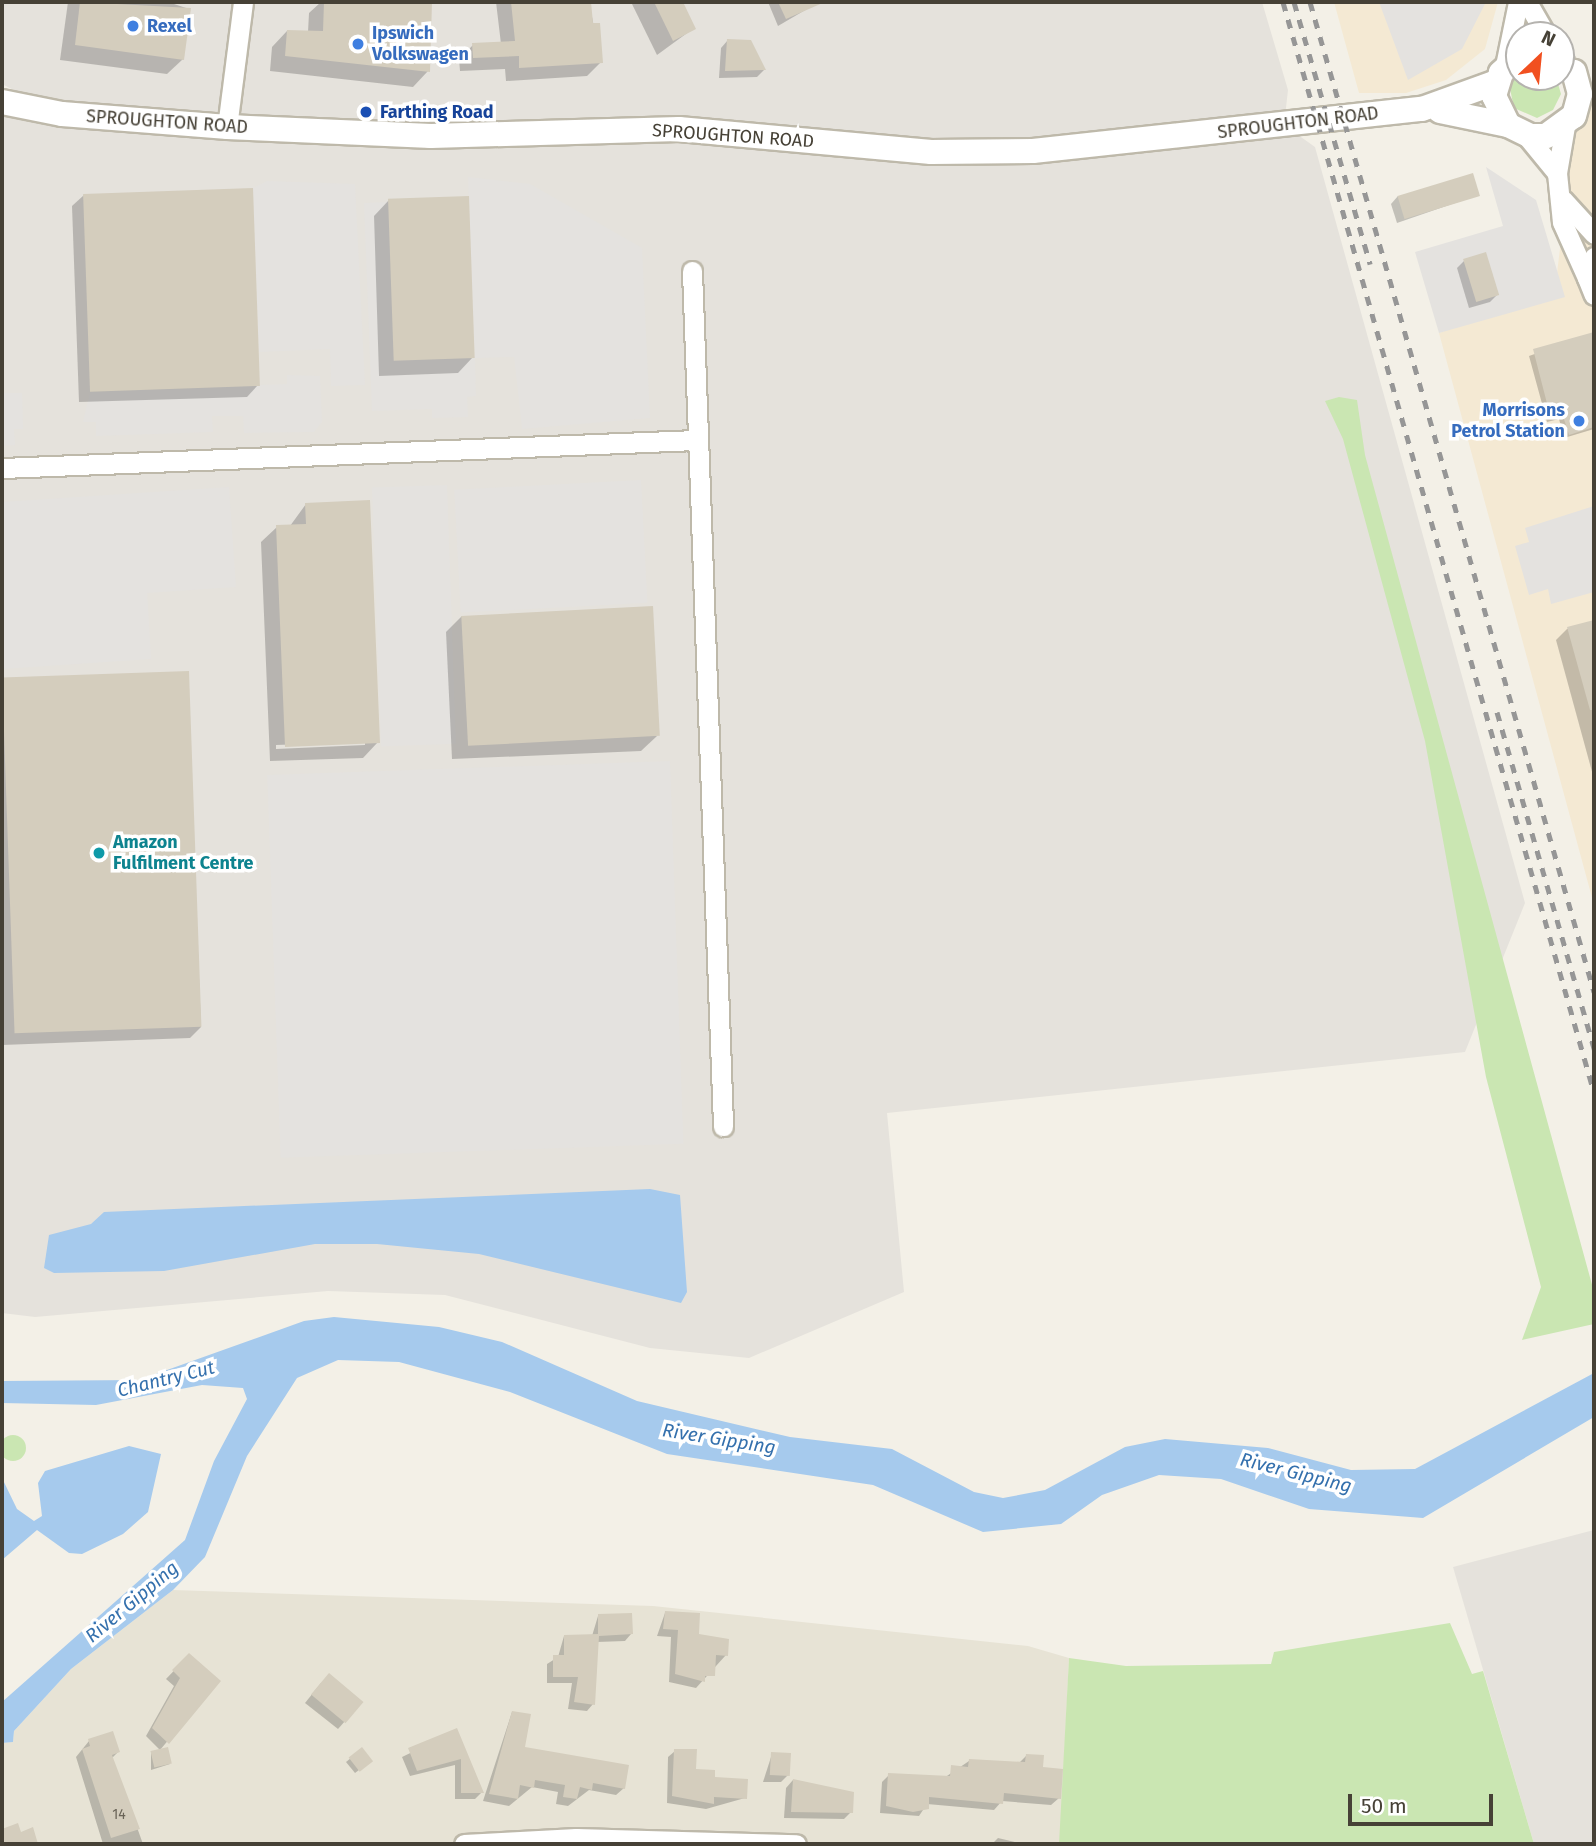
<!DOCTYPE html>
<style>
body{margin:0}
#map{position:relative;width:1596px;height:1846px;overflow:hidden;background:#f3f0e7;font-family:"Fira Sans",sans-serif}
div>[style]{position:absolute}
.residential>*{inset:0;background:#e7e3d5}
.commercial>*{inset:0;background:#f4e9d3}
.industrial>*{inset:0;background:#e5e2dc}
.green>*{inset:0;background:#cae6b2}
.round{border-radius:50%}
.parking>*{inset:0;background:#e4e2df;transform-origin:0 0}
.water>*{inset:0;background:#a6caed}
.shadow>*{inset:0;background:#0003}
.building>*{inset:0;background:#d4cdbd;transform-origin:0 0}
.roads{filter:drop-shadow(2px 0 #beb9aa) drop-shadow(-2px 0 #beb9aa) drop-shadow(0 2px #beb9aa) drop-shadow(0 -2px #beb9aa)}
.minor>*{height:19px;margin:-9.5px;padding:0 9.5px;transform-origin:9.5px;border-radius:9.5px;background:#fff}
.tertiary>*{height:24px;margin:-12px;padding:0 12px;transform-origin:12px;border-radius:12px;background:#fff}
.rail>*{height:5px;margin-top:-2.5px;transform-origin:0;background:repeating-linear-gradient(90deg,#969696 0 9px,transparent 0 18px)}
.dots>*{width:19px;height:19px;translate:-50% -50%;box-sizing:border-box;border:4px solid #fff;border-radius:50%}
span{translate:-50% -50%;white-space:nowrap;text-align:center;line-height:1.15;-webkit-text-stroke:7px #fff;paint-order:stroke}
.number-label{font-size:14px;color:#6a6458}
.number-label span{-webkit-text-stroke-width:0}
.shop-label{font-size:18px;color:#366cbe;font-weight:700}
.left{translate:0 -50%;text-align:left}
.right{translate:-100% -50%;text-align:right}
.transit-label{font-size:18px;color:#164399;font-weight:700}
.street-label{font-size:18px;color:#464136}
.culture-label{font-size:18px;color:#0d838f;font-weight:700}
.water-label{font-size:19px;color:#3470ad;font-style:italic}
.frame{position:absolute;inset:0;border:4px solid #464136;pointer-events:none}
.north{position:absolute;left:1505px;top:21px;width:70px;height:70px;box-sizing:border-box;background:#fff;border:2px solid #b5b3af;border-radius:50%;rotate:26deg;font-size:19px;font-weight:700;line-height:28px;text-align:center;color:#464136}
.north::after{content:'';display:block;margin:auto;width:24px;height:32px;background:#f15020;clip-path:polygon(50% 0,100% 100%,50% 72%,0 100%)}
.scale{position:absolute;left:1348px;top:1794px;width:145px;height:32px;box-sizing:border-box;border:4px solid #464136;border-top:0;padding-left:9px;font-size:21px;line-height:24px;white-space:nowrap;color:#464136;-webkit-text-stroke:5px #fff;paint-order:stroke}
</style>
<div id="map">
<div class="residential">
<i style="clip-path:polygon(173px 1590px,653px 1606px,1028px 1646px,1069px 1658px,1060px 1844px,2px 1844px,2px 1743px,13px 1742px,14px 1731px,71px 1669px)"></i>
</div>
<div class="commercial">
<i style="clip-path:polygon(1334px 2px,1498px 2px,1485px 49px,1446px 80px,1406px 93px,1359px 93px)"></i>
<i style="clip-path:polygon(1580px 94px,1594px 94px,1594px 905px,1439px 333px,1555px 290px,1561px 240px,1546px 136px)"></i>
</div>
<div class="industrial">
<i style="clip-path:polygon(2px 2px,1262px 2px,1288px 90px,1284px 125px,1315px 147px,1525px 903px,1465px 1052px,887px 1113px,904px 1292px,749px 1358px,650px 1348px,445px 1295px,328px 1291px,35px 1317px,2px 1313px,2px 109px,60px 114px,2px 84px)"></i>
<i style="clip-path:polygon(1594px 1530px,1594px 1844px,1534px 1844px,1453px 1567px)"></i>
</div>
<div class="green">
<i style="clip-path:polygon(1519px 70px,1519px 77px,1556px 77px,1561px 94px,1553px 110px,1537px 118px,1514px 108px,1509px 84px)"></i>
<i style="clip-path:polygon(1339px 397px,1357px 400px,1365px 455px,1594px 1292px,1594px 1324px,1522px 1340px,1541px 1287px,1486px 1077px,1425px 741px,1343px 439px,1325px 401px)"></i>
<i class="round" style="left:0;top:1435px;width:26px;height:26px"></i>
<i style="clip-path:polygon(1450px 1623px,1472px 1674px,1483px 1671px,1534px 1844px,1059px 1844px,1069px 1658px,1126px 1666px,1271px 1664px,1274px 1652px)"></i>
</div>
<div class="parking">
<i style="clip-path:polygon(1379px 2px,1486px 2px,1462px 49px,1408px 80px)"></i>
<i style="clip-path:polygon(1486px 167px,1536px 200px,1565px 297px,1439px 333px,1415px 252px,1503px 226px)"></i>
<i style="clip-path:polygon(468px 177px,530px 184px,642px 248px,650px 418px,522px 429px,514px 357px,475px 358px,476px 396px,467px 397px,468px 417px,432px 418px,432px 409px,372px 411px,364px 203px,389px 202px,475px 358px)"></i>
<i style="clip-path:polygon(267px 181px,355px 184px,365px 385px,331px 386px,330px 349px,259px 352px,253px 188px)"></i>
<i style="clip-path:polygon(287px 375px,320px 376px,322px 422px,314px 432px,244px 433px,243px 416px,212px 416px,213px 432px,96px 436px,96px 422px,83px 422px,90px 392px,287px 384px)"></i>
<i style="clip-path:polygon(2px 393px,22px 393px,23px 429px,14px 429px,15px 445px,2px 446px)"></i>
<i style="left:641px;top:480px;width:123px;height:187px;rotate:87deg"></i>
<i style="left:447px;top:485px;width:259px;height:75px;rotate:88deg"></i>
<i style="clip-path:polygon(229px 487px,236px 587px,147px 593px,151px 659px,2px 669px,2px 502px)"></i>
<i style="clip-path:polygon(1594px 506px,1594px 592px,1551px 604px,1548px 589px,1529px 595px,1515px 546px,1529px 542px,1525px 528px)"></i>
<i style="left:670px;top:761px;width:383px;height:403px;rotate:88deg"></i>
</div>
<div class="water">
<i style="clip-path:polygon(650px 1189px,680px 1195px,687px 1292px,681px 1303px,479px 1254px,377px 1244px,315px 1244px,164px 1271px,54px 1273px,44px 1268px,49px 1235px,91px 1224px,104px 1212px)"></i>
<i style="clip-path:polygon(334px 1317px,439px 1327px,502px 1342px,637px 1401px,790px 1437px,892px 1449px,974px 1492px,1003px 1498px,1045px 1490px,1125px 1447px,1165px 1439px,1268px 1448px,1351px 1470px,1415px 1469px,1594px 1373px,1594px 1417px,1423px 1518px,1309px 1509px,1221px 1479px,1159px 1475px,1102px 1495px,1061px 1524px,983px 1532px,873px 1485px,667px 1454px,510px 1392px,399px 1362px,338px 1360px,297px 1378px,247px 1456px,205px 1557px,173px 1590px,71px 1669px,14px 1731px,13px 1742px,2px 1743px,2px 1702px,185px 1540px,214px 1461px,247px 1399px,243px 1388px,202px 1385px,96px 1405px,2px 1403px,2px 1381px,139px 1380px,304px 1321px)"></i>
<i style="clip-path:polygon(129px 1446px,161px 1454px,148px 1512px,123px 1534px,82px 1554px,69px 1553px,37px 1530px,2px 1560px,2px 1478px,17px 1509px,34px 1521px,42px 1516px,38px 1483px,45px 1471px)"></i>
</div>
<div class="shadow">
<i style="clip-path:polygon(68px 2px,168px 2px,189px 9px,183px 59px,167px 74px,60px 60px)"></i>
<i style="clip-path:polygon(321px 2px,430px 2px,428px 71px,413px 87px,270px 71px,272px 47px,287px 31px,308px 32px,309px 13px)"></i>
<i style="clip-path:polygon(496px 2px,589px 2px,601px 62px,587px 76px,506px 81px,505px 69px,460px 71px,459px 59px,473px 45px,501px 44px)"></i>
<i style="clip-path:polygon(631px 2px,681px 2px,694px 28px,657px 55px)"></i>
<i style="clip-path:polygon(768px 2px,804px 2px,807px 9px,778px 26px)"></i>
<i style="clip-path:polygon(728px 40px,764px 70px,757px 77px,719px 78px,721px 48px)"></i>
<i style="clip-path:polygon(84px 195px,258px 385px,247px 397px,79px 402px,72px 206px)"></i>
<i style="clip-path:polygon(1478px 195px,1397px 223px,1391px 204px,1398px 196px)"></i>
<i style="clip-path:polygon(389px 200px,473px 357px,458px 373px,379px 376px,374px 216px)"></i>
<i style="clip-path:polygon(1464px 261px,1497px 295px,1490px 302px,1469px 308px,1457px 268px)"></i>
<i style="clip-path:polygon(1594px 333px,1594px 429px,1564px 438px,1559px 419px,1547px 422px,1529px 356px)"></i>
<i style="clip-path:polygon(evenodd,306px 504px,378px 742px,363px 758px,270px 761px,261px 542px,277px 527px,290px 526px,306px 504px,365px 742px,365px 745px,276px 749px,276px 745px,365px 742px)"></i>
<i style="clip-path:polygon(462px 616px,657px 736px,641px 751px,452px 759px,446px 632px)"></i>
<i style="clip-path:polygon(1594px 621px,1594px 779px,1556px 640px,1567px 629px)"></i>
<i style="clip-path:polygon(187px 673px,201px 1027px,190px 1038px,2px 1045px,2px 680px)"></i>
<i style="clip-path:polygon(665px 1613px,726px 1655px,696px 1688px,669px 1682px,671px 1637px,657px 1636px)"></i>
<i style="clip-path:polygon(598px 1616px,631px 1634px,625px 1641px,597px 1642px,593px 1704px,587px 1711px,568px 1709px,572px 1683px,547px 1683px,547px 1664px,558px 1657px,564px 1636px,592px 1636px)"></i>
<i style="clip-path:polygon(189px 1655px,218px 1681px,160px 1750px,146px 1736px,174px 1686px,166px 1679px)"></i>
<i style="clip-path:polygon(321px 1683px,362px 1702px,338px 1729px,305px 1703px)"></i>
<i style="clip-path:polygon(512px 1712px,523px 1748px,624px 1788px,616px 1795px,589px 1790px,568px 1806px,556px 1804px,558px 1792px,532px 1787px,509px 1806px,483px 1801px)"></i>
<i style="clip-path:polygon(456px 1731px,482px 1792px,475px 1799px,455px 1799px,455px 1765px,410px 1776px,402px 1757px)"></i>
<i style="clip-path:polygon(89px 1741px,118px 1752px,112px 1758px,143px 1844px,103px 1844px,76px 1757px)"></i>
<i style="clip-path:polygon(362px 1749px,367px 1764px,355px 1773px,346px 1762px)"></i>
<i style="clip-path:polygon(675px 1751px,694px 1771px,745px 1798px,706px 1809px,667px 1803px,668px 1757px)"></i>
<i style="clip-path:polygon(151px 1752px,170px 1764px,151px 1770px)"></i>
<i style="clip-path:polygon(772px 1754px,788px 1775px,781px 1782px,763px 1782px)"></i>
<i style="clip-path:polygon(1026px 1756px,1059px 1798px,1051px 1805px,1002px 1801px,994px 1810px,927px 1804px,919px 1816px,880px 1813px,882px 1782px,889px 1775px,944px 1778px,969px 1761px,1019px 1763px)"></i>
<i style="clip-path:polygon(793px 1780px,851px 1812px,844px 1819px,784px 1818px,786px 1788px)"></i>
<i style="clip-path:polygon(998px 1838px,1023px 1844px,992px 1844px)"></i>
</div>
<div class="building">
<i style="clip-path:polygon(80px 2px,191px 8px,184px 60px,75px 45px)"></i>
<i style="clip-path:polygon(324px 2px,432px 2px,430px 72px,285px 56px,287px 30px,323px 31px)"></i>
<i style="clip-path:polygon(511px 2px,591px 2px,593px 23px,600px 23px,603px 63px,519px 68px,519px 56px,473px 58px,472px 43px,515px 41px)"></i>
<i style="clip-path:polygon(654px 2px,683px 2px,696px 29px,673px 41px)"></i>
<i style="clip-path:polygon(778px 2px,825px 2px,786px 19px)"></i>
<i style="clip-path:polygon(727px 39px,751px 40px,766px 70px,725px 71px)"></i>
<i style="left:1473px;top:173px;width:24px;height:79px;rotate:73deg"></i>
<i style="left:253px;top:188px;width:198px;height:170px;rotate:88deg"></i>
<i style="left:469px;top:196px;width:162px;height:81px;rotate:88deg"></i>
<i style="left:1486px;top:252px;width:45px;height:24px;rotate:73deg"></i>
<i style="clip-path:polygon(1594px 332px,1594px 427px,1569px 435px,1563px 416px,1551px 419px,1533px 349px)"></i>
<i style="clip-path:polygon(370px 500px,380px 743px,285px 747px,276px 525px,306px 524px,305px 503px)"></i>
<i style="left:653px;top:606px;width:130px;height:192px;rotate:87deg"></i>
<i style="clip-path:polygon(1594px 620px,1594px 710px,1590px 710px,1567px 627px)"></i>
<i style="left:189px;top:671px;width:356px;height:187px;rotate:88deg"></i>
<i style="clip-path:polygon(665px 1611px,700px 1613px,699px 1634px,729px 1639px,728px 1656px,716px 1655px,715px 1676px,705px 1676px,705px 1682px,675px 1674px,678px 1630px,663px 1629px)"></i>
<i style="clip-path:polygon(632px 1613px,633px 1634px,599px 1636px,595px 1705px,574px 1702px,578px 1677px,553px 1677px,553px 1655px,564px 1655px,564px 1635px,598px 1634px,598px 1614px)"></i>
<i style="clip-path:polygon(189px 1653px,221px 1681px,169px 1744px,152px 1728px,180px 1678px,172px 1670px)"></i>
<i style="left:329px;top:1673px;width:45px;height:28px;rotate:40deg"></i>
<i style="clip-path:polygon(512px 1711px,531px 1714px,525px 1747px,629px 1765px,625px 1789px,593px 1783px,592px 1790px,580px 1787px,577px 1799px,563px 1797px,565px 1785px,535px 1780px,534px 1788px,520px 1785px,518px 1799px,489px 1794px)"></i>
<i style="clip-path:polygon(457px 1728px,469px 1757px,484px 1793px,461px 1793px,461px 1759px,417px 1771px,408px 1748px)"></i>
<i style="clip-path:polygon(113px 1731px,120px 1752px,112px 1755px,140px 1829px,111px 1838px,82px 1749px,90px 1746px,88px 1739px)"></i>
<i style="left:168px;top:1747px;width:17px;height:18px;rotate:77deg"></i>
<i style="left:362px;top:1747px;width:18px;height:17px;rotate:52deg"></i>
<i style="clip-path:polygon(674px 1749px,697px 1749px,696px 1769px,715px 1770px,715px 1777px,748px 1779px,747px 1799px,714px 1797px,714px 1804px,672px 1796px)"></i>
<i style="left:771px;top:1752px;width:20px;height:23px;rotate:3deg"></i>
<i style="clip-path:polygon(1026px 1754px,1044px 1755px,1043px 1767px,1063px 1769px,1061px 1799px,1004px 1793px,1003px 1804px,929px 1797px,929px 1809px,913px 1812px,886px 1806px,888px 1773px,950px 1776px,951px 1765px,968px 1767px,969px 1759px,1025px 1762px)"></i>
<i style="clip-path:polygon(793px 1779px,854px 1792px,853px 1813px,791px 1812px)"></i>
<i style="clip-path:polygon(18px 1823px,21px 1832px,33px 1827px,38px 1844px,2px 1844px,2px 1829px)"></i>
</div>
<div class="roads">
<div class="minor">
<i style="left:1527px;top:2px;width:38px;rotate:60deg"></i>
<i style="left:1561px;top:57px;width:5px;rotate:53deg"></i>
<i style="left:1505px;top:66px;width:65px;rotate:-78.5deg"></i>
<i style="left:1565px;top:126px;width:48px;rotate:99.7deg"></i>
<i style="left:1557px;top:173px;width:49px;rotate:84.2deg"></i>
<i style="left:1562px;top:222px;width:61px;rotate:65.9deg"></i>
<i style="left:227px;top:127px;width:126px;rotate:-82.7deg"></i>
<i style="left:1525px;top:134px;width:50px;rotate:50.6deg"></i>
<i style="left:1563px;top:200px;width:46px;rotate:47.6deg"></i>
<i style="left:1594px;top:257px;width:22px;rotate:108deg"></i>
<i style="left:1587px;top:278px;width:18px;rotate:68deg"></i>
<i style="left:692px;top:271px;width:856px;rotate:87.92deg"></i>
<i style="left:2px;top:468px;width:696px;rotate:-2.31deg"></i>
<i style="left:464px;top:1844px;width:112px;rotate:-3.1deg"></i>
<i style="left:576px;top:1838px;width:220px;rotate:1.6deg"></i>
</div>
<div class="tertiary">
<i style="left:1519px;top:56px;width:25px;rotate:137deg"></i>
<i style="left:1501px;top:73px;width:24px;rotate:107deg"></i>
<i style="left:1494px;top:96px;width:32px;rotate:64deg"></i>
<i style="left:1508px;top:125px;width:25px;rotate:26deg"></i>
<i style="left:1531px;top:136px;width:15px"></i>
<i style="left:1546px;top:136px;width:34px;rotate:-36deg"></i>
<i style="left:1574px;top:116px;width:23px;rotate:-75deg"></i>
<i style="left:1580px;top:94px;width:23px;rotate:-105deg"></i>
<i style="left:2px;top:102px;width:61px;rotate:11.3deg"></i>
<i style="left:62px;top:114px;width:166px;rotate:4.5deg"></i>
<i style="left:227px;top:127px;width:204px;rotate:2.5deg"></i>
<i style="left:431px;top:136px;width:248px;rotate:-1.6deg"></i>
<i style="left:679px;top:129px;width:253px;rotate:5.2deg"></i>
<i style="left:931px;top:152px;width:102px;rotate:-0.6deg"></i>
<i style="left:1033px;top:151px;width:391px;rotate:-6.2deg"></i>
<i style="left:1422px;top:109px;width:80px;rotate:-19.8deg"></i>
<i style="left:1440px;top:111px;width:69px;rotate:11.6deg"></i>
</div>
</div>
<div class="rail">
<i style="left:1283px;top:2px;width:1133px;rotate:74.08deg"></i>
<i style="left:1294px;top:2px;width:273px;rotate:73.8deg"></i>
<i style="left:1310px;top:2px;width:1030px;rotate:73.99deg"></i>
<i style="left:1497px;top:712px;width:351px;rotate:73.9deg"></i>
</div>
<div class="dots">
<i style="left:133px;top:26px;background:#3f7fe0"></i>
<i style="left:358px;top:44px;background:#3f7fe0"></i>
<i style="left:366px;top:112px;background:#1a4fb4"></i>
<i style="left:1579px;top:421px;background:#3f7fe0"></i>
<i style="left:99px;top:853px;background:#0f9aa8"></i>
</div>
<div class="number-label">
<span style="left:119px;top:1815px">14</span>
</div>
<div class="shop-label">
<span class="left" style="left:147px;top:26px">Rexel</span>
<span class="left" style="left:372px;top:44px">Ipswich<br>Volkswagen</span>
<span class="right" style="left:1565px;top:421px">Morrisons<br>Petrol Station</span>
</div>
<div class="transit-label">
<span class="left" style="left:380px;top:112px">Farthing Road</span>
</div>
<div class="street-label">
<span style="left:167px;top:122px;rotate:4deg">SPROUGHTON ROAD</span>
<span style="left:1298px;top:123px;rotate:-7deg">SPROUGHTON ROAD</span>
<span style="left:733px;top:136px;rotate:4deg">SPROUGHTON ROAD</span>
</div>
<div class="culture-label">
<span class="left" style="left:113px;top:853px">Amazon<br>Fulfilment Centre</span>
</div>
<div class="water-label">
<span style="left:166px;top:1379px;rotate:-14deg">Chantry Cut</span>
<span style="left:719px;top:1439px;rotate:9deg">River Gipping</span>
<span style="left:1296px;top:1473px;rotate:14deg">River Gipping</span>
<span style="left:132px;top:1602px;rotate:-40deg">River Gipping</span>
</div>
<div class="frame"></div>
<div class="north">N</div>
<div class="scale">50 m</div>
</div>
